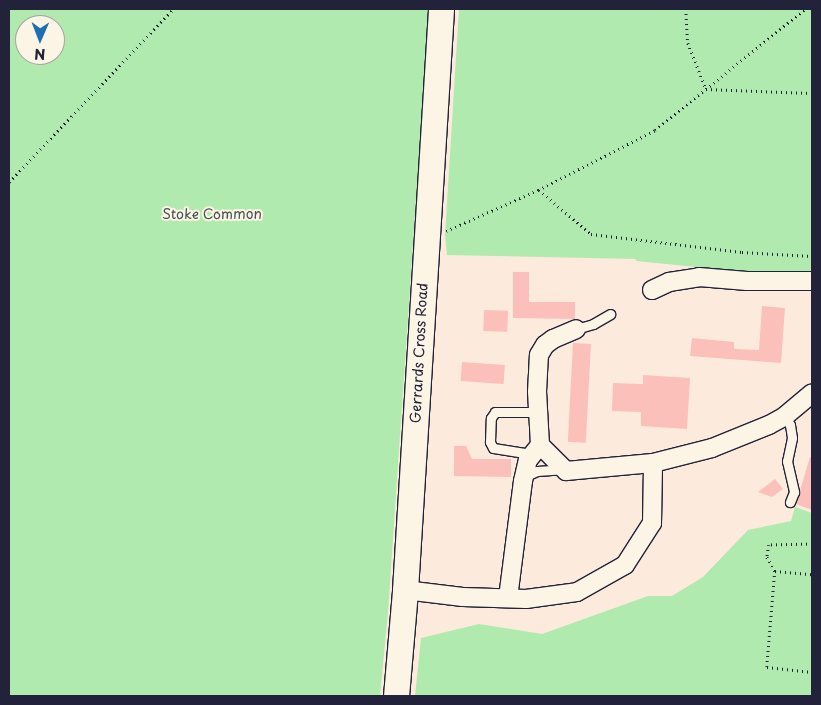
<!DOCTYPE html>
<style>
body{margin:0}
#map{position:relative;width:821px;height:705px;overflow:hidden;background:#fceadd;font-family:"Playpen Sans",sans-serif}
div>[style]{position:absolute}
.green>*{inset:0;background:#b0eaae}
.building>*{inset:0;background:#fcc0bb;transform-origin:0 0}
.path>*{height:2.5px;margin-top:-1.25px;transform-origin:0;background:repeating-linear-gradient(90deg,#22223b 0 1px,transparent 0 5px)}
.roads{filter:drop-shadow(1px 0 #22223b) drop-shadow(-1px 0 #22223b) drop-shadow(0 1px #22223b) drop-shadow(0 -1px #22223b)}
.lane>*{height:9px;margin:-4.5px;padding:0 4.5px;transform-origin:4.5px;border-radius:4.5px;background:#fcf5e5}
.street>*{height:18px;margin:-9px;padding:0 9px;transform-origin:9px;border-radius:9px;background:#fcf5e5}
.secondary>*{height:25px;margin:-12.5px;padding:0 12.5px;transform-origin:12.5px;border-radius:12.5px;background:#fcf5e5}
span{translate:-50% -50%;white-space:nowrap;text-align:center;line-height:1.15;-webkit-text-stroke:4px #fcf5e5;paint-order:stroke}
.park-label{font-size:14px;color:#465458}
.street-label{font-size:14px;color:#22223b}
.frame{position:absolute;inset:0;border:10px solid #22223b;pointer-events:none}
.north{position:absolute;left:15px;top:15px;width:50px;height:50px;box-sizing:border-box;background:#fcf5e5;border:1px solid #a5a1a1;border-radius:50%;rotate:181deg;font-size:14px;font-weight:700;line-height:20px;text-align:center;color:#22223b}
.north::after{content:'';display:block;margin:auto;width:18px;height:22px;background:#1f6fb2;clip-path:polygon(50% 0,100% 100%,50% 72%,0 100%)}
</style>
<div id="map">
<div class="green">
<i style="clip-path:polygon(evenodd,9px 9px,429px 9px,388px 612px,380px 696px,9px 696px,9px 9px,25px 25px,55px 25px,55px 55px,25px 55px,25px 25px)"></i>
<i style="clip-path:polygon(459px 9px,812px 9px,812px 279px,637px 261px,635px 259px,447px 255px,445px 235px)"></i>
<i style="clip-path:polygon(795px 507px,812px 513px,812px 696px,415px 696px,421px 638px,479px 624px,542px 634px,648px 596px,672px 596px,703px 577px,748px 530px,791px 521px)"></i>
</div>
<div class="building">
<i style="clip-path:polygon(513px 272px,529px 272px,529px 302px,575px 302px,575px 319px,513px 318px)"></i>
<i style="clip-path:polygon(762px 306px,785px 308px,781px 363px,690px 356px,692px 338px,734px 342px,734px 349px,759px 350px)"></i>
<i style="left:484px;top:310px;width:24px;height:21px;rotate:2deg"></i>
<i style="left:573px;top:343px;width:18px;height:99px;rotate:3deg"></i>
<i style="left:462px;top:362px;width:43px;height:19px;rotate:4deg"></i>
<i style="clip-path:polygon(643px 375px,690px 378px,687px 429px,641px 426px,641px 412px,612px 411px,613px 383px,643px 384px)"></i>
<i style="clip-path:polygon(454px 446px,466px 446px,472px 459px,511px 459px,511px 477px,454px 476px)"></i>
<i style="clip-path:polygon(810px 457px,812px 457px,812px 510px,796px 504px)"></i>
<i style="clip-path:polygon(775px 479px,783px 489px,772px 497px,758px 492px)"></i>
</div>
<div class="path">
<i style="left:686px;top:9px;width:34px;rotate:87deg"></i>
<i style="left:688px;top:43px;width:49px;rotate:68.6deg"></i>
<i style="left:706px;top:89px;width:106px;rotate:2.2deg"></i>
<i style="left:9px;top:182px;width:238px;rotate:-46.5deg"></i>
<i style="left:539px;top:190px;width:68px;rotate:40.2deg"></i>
<i style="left:591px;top:234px;width:152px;rotate:6.8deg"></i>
<i style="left:742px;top:252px;width:70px;rotate:3.3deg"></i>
<i style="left:446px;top:231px;width:101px;rotate:-24deg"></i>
<i style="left:538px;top:190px;width:131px;rotate:-27.1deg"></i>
<i style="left:655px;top:130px;width:193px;rotate:-38.9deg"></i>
<i style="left:812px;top:544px;width:43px;rotate:178.7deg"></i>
<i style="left:769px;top:545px;width:12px;rotate:99deg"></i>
<i style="left:767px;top:557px;width:16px;rotate:60deg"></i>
<i style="left:775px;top:571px;width:96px;rotate:94.8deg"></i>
<i style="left:767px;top:667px;width:45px;rotate:6.3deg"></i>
<i style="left:775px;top:571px;width:37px;rotate:5deg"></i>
</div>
<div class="roads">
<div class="lane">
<i style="left:576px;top:329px;width:18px;rotate:-16deg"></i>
<i style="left:593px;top:324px;width:20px;rotate:-30deg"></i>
<i style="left:785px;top:416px;width:10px;rotate:61deg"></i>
<i style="left:790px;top:425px;width:13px;rotate:81deg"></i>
<i style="left:792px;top:438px;width:24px;rotate:102deg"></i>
<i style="left:787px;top:461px;width:32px;rotate:77deg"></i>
<i style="left:794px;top:492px;width:11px;rotate:112deg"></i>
<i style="left:531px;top:454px;width:38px;rotate:-171deg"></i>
<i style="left:493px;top:448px;width:7px;rotate:-117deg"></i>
<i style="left:490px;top:442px;width:24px;rotate:-88deg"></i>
<i style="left:491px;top:418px;width:7px;rotate:-56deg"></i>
<i style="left:495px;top:412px;width:43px"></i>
<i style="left:524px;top:477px;width:14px;rotate:-25deg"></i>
<i style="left:537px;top:471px;width:26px;rotate:-4deg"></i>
</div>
<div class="street">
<i style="left:652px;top:290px;width:19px;rotate:-25deg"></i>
<i style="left:669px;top:282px;width:30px;rotate:-9deg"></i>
<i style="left:699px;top:277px;width:48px;rotate:4.8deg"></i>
<i style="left:747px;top:281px;width:65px"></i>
<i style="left:540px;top:445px;width:37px;rotate:45deg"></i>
<i style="left:566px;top:471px;width:87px;rotate:-5.3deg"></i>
<i style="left:653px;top:463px;width:61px;rotate:-14.3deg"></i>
<i style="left:712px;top:448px;width:61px;rotate:-22deg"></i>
<i style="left:769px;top:425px;width:18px;rotate:-29deg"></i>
<i style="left:785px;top:416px;width:35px;rotate:-40deg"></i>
<i style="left:405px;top:590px;width:58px;rotate:6.9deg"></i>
<i style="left:463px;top:597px;width:63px;rotate:1.8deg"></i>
<i style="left:526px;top:599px;width:51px;rotate:-7.8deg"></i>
<i style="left:577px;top:592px;width:55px;rotate:-29.4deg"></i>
<i style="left:625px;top:565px;width:50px;rotate:-57.3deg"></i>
<i style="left:652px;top:523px;width:60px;rotate:-89deg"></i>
<i style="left:508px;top:598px;width:118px;rotate:-82.7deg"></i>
<i style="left:523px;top:481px;width:22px;rotate:-77deg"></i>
<i style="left:528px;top:460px;width:19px;rotate:-51deg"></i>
<i style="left:540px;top:445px;width:53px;rotate:-93.2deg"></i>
<i style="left:537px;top:392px;width:37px;rotate:-87deg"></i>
<i style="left:539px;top:355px;width:12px;rotate:-59deg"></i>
<i style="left:545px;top:345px;width:10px;rotate:-37deg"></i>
<i style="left:553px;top:339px;width:25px;rotate:-23deg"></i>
</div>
<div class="secondary">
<i style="left:396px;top:696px;width:106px;rotate:-85.1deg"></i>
<i style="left:405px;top:590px;width:582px;rotate:-86.45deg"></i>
</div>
</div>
<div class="park-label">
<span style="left:212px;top:214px">Stoke Common</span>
</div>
<div class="street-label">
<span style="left:419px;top:353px;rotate:-87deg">Gerrards Cross Road</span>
</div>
<div class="frame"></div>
<div class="north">N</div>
</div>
